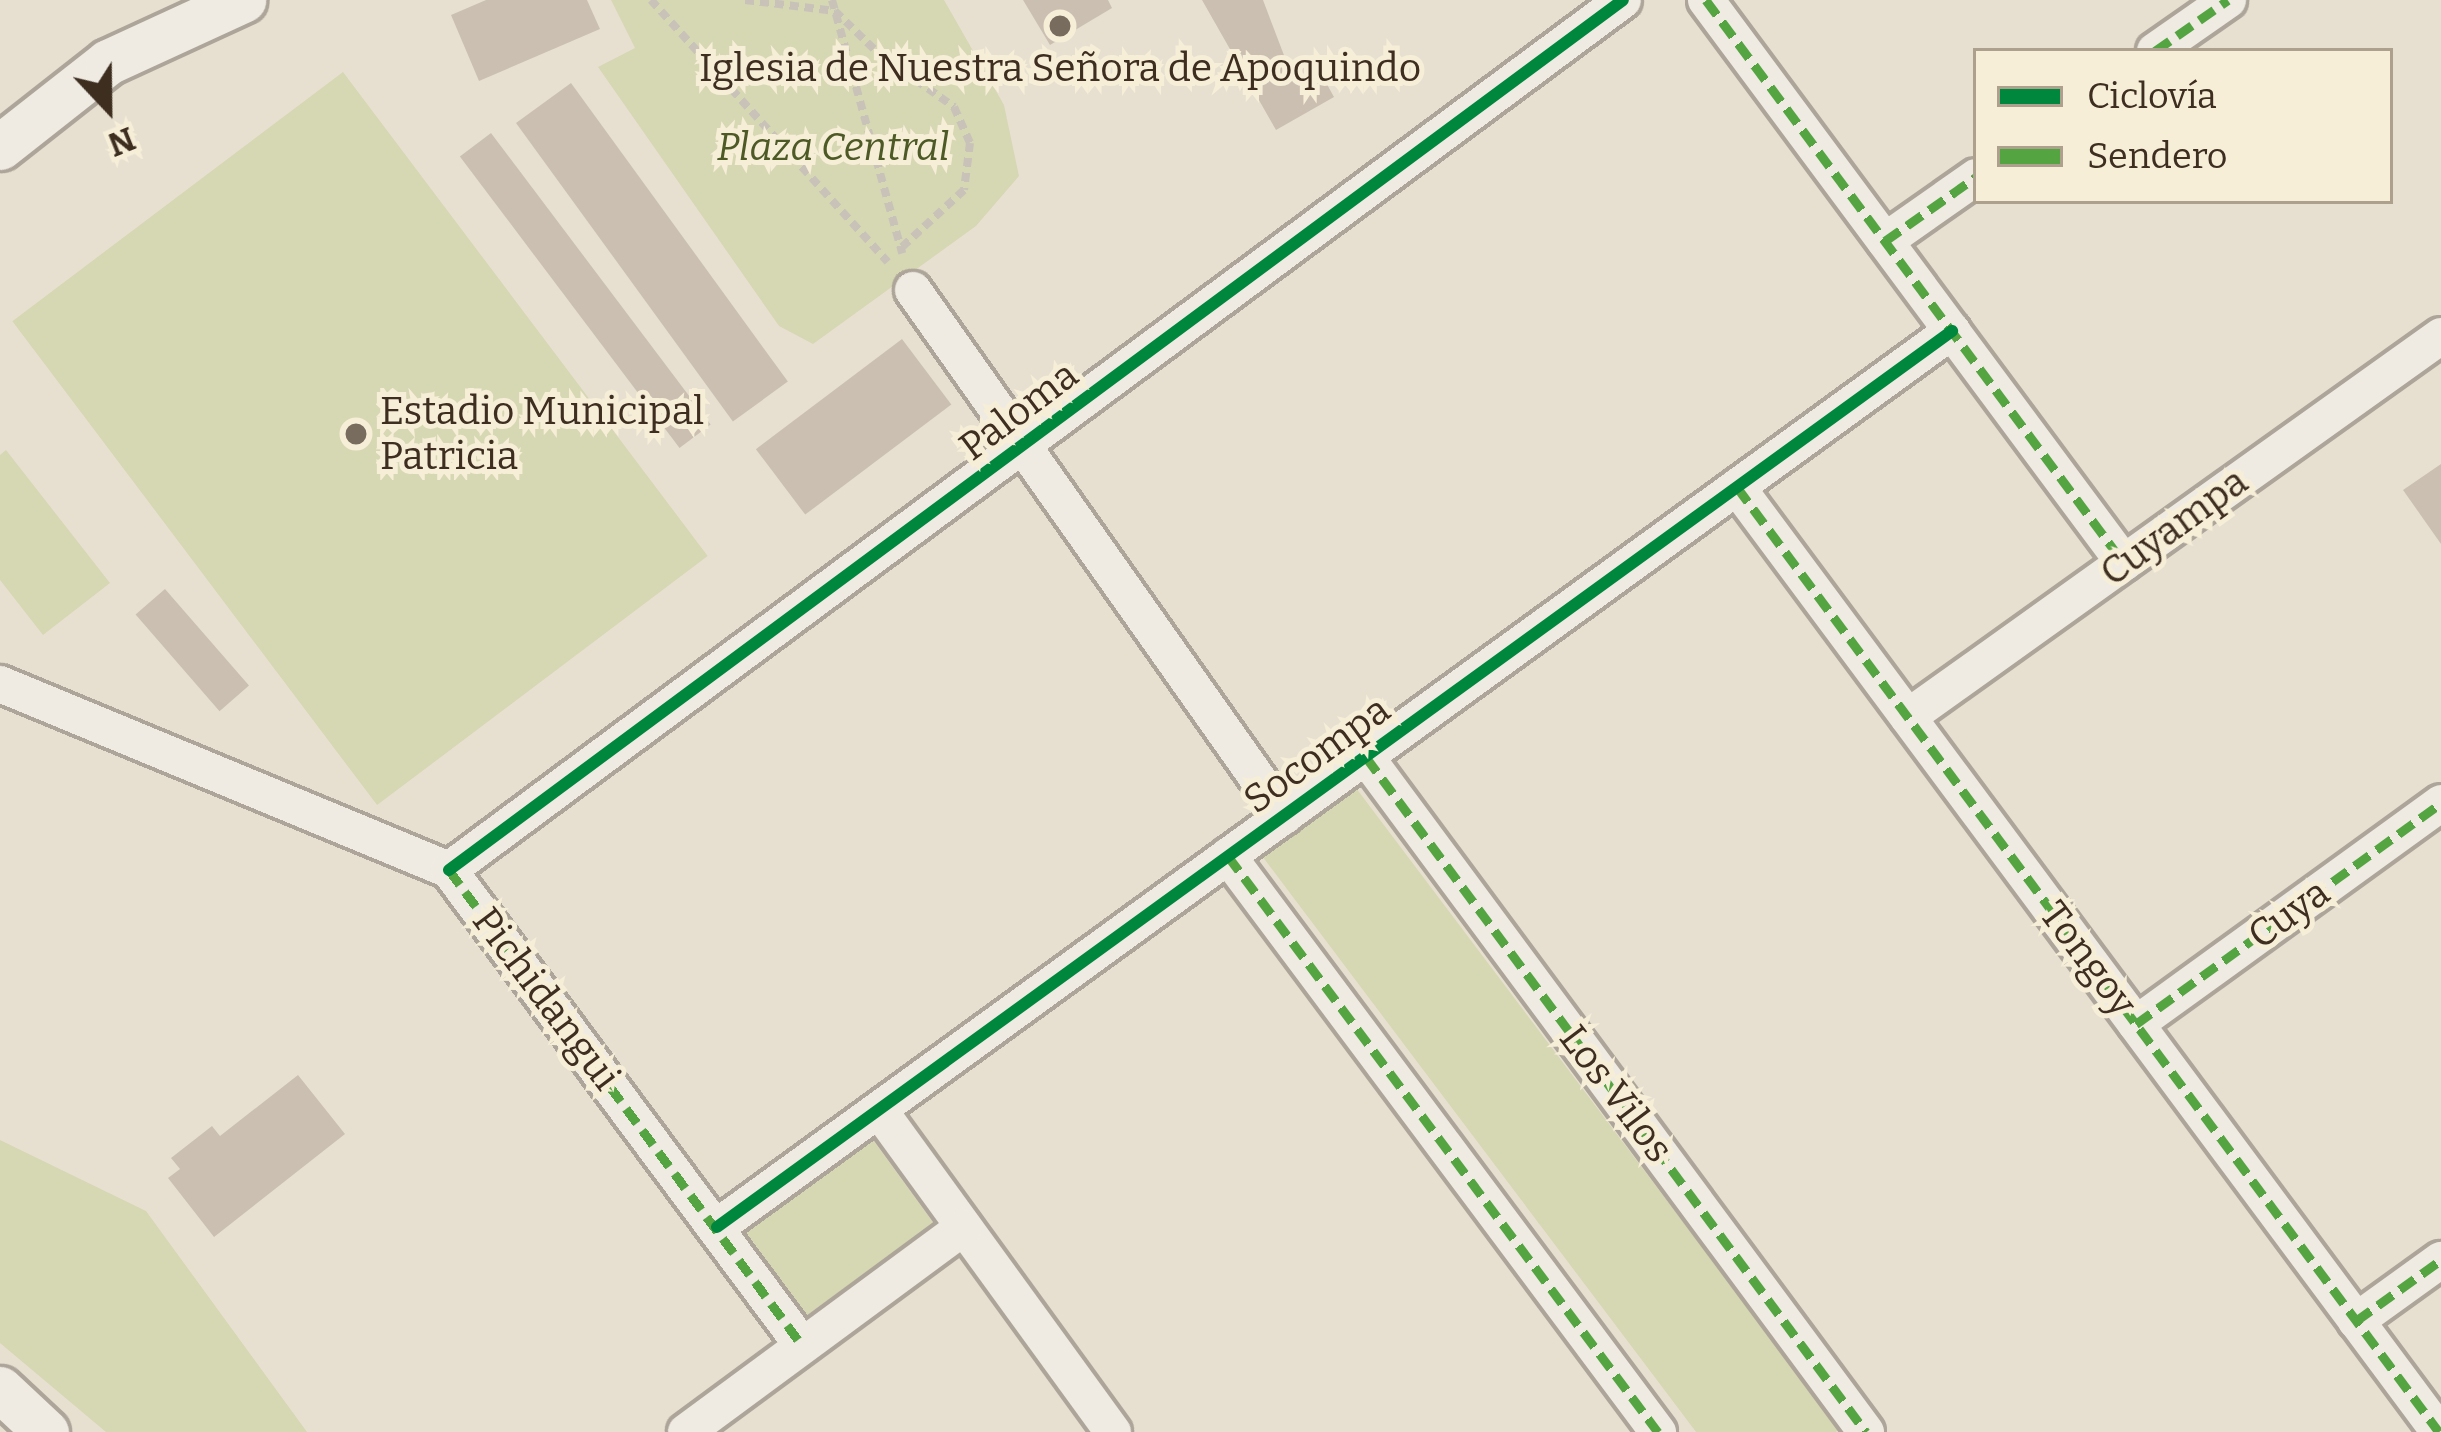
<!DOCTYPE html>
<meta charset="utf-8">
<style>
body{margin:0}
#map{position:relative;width:2441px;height:1432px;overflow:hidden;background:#e7e0d1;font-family:Bitter,serif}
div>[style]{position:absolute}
.green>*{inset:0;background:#d6d7b3;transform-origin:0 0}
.building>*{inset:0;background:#cbbfb2;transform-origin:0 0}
.path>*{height:8px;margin-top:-4px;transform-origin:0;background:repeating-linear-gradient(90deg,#c8c2b9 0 9px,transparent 0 15px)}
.roads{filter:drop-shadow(3px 0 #ada599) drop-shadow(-3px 0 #ada599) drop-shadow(0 3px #ada599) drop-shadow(0 -3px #ada599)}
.minor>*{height:36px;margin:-18px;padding:0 18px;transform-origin:18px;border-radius:18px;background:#efebe3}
.tertiary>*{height:45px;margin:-22.5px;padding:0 22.5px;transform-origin:22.5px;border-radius:22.5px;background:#efebe3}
.quiet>*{height:9px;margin-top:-4.5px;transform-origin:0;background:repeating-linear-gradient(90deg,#54a441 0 18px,transparent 0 27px)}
.cycleway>*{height:12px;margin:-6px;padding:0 6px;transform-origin:6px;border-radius:6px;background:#00873e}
.dots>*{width:33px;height:33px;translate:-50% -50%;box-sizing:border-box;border:6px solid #f7eed8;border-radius:50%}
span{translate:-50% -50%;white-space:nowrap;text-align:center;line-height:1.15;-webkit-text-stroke:10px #f7eed8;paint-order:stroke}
.poi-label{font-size:39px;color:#3d2e20}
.left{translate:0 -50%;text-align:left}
.park-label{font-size:39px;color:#4d5a26;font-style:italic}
.street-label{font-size:39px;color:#3d2e20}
.legend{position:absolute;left:1973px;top:48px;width:420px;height:156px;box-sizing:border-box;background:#f7eed8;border:3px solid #ada18e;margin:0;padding:15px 21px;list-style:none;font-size:36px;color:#3d2e20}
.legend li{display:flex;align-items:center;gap:24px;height:60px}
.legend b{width:60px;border:3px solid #ada18e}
.north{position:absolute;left:48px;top:48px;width:120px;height:120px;-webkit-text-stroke:9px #f7eed8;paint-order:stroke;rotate:158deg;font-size:33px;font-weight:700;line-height:48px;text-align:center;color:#3d2e20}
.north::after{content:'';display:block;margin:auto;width:42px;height:54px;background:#3d2e20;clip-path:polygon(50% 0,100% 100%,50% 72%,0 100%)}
</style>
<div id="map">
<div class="green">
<i style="clip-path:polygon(611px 0,944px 0,1004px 105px,1019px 176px,976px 226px,813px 344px,779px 326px,598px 67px,635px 48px)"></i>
<i style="left:343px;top:72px;width:606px;height:414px;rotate:53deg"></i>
<i style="clip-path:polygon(6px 450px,110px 583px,43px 635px,0 580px,0 455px)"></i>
<i style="left:1353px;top:784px;width:808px;height:116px;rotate:53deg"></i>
<i style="clip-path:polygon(0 1140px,146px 1211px,307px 1432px,106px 1432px,0 1343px)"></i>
<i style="left:873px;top:1140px;width:103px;height:157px;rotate:54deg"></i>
</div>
<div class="building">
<i style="clip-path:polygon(486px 0,587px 0,600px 29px,479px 81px,451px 15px)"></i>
<i style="clip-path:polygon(1023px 0,1108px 0,1112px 8px,1050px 45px)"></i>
<i style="clip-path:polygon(1202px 0,1263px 0,1290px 71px,1314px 61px,1334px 97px,1276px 130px)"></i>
<i style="left:571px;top:83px;width:369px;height:68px;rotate:54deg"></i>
<i style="left:491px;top:133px;width:365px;height:39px;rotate:53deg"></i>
<i style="left:902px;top:339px;width:82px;height:183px;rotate:53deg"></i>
<i style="clip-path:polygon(2441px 464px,2441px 544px,2403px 490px)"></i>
<i style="left:165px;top:589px;width:128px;height:39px;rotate:49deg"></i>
<i style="clip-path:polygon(298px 1075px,345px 1134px,214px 1237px,168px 1178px,180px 1169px,171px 1158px,212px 1126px,220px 1136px)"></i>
</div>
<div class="path">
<i style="left:651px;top:0;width:353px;rotate:47.9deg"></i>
<i style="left:745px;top:0;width:91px;rotate:7deg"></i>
<i style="left:835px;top:11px;width:62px;rotate:44.3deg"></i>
<i style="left:879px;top:54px;width:92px;rotate:35.2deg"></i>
<i style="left:954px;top:107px;width:39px;rotate:66deg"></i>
<i style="left:970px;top:143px;width:47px;rotate:97.3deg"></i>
<i style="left:964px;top:190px;width:86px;rotate:137.4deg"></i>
<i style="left:832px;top:0;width:263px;rotate:74.5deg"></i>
</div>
<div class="roads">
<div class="minor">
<i style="left:1706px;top:0;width:701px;rotate:53.41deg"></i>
<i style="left:2155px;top:51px;width:89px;rotate:-34.9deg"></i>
<i style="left:1885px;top:241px;width:111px;rotate:-35.1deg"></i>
<i style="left:913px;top:290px;width:644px;rotate:54.8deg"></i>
<i style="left:1737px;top:487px;width:1177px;rotate:53.39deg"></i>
<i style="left:0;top:684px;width:486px;rotate:22.5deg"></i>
<i style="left:449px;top:870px;width:592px;rotate:53.38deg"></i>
<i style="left:1908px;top:717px;width:655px;rotate:-35.56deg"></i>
<i style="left:1366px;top:757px;width:840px;rotate:53.47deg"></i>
<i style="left:1228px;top:856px;width:719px;rotate:53.26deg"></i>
<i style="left:449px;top:870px;width:1461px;rotate:-36.54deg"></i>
<i style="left:2136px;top:1024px;width:377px;rotate:-35.9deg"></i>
<i style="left:879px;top:1110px;width:398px;rotate:54deg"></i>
<i style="left:717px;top:1227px;width:1526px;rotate:-35.96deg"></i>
<i style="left:2356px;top:1321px;width:105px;rotate:-35.7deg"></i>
<i style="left:686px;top:1432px;width:345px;rotate:-36.4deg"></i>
</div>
<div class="tertiary">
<i style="left:0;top:147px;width:137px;rotate:-38.2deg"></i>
<i style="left:108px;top:62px;width:149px;rotate:-24.7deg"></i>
<i style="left:0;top:1389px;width:63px;rotate:43.1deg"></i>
</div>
</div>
<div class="quiet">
<i style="left:1706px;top:0;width:701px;rotate:53.41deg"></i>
<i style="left:2155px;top:51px;width:89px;rotate:-34.9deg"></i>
<i style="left:1885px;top:241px;width:111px;rotate:-35.1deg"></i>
<i style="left:1737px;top:487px;width:1177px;rotate:53.39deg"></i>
<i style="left:1366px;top:757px;width:840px;rotate:53.47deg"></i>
<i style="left:1228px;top:856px;width:719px;rotate:53.26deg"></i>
<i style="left:449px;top:870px;width:592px;rotate:53.38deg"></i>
<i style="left:2136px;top:1024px;width:377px;rotate:-35.9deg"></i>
<i style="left:2356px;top:1321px;width:105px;rotate:-35.7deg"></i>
</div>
<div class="cycleway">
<i style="left:449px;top:870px;width:1461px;rotate:-36.54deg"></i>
<i style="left:717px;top:1227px;width:1526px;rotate:-35.96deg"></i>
</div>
<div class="dots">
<i style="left:1060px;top:26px;background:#786c5e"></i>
<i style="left:356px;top:434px;background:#786c5e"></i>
</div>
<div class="poi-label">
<span style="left:1060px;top:68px">Iglesia de Nuestra Señora de Apoquindo</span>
<span class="left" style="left:380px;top:434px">Estadio Municipal<br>Patricia</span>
</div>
<div class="park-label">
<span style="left:833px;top:147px">Plaza Central</span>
</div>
<div class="street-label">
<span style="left:1019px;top:411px;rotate:-37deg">Paloma</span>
<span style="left:2174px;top:527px;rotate:-36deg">Cuyampa</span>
<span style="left:1317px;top:755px;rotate:-36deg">Socompa</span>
<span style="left:2289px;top:914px;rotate:-36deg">Cuya</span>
<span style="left:2088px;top:959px;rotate:53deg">Tongoy</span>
<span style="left:546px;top:999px;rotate:53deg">Pichidangui</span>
<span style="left:1616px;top:1094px;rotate:53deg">Los Vilos</span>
</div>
<ul class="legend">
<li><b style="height:15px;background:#00873e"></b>Ciclovía</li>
<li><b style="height:15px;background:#54a441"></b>Sendero</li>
</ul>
<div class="north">N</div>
</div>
